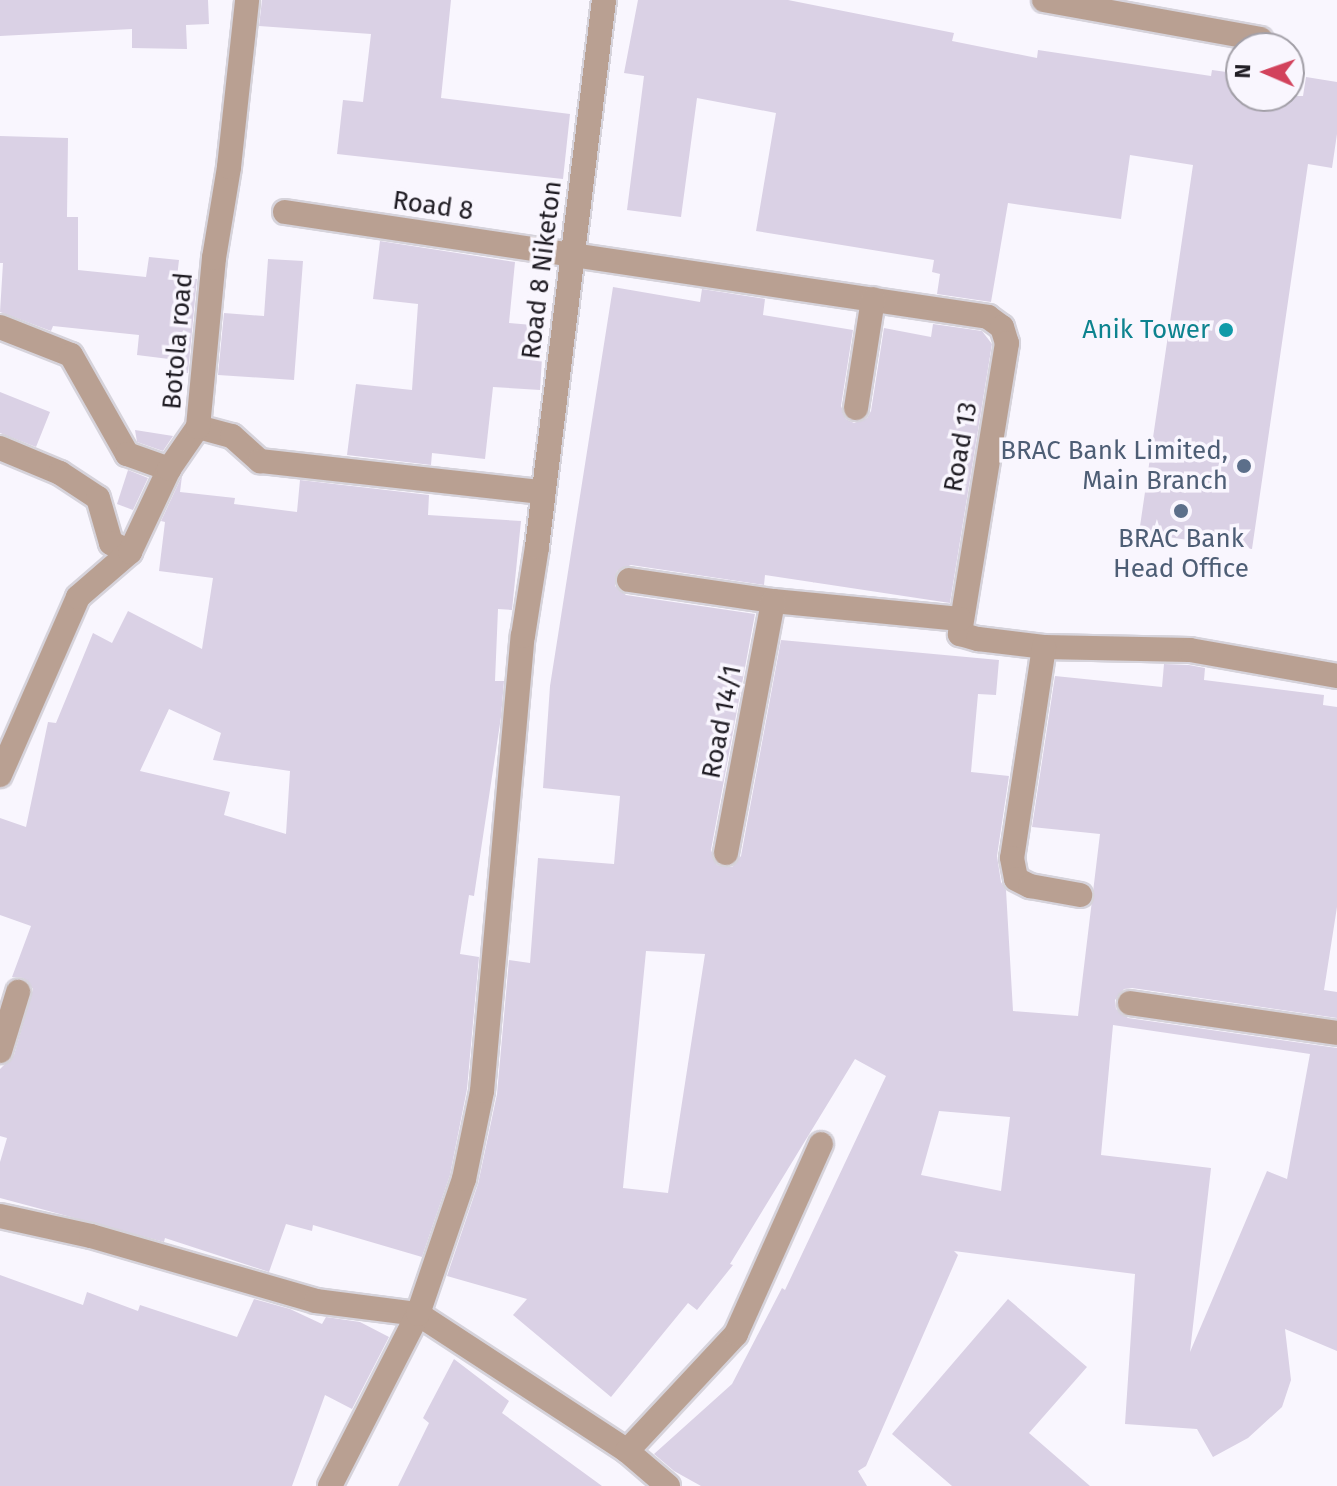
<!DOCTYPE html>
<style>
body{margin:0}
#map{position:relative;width:1337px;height:1486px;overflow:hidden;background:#f9f6fe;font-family:"Fira Sans",sans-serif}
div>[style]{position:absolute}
.building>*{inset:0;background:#dad1e5}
.roads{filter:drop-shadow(2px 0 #d6d3db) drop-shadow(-2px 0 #d6d3db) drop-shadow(0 2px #d6d3db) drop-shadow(0 -2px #d6d3db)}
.minor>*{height:24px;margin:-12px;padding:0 12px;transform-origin:12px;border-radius:12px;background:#b9a092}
.dots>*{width:22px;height:22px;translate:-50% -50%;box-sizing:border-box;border:4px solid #f9f6fe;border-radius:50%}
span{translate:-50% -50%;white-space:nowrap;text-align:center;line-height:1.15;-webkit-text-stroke:7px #f9f6fe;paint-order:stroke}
.street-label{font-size:26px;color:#201d24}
.culture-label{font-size:26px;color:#0d838f}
.right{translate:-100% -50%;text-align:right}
.service-label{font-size:26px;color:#4e5e75}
.north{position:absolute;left:1225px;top:32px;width:80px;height:80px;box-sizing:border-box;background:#f9f6fe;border:2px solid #a29fa7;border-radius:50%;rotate:272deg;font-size:22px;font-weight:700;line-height:32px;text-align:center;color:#201d24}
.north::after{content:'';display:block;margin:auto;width:28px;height:36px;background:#d2425c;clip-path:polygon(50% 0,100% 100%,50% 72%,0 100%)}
</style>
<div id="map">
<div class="building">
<i style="clip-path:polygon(0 0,208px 0,209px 24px,186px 25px,187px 49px,132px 48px,132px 29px,0 36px)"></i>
<i style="clip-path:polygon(262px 0,451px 0,441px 98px,570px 114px,563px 179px,337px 154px,343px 100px,363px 102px,371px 34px,259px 26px)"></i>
<i style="clip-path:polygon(638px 0,788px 0,954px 33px,952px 41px,1037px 58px,1038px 50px,1211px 76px,1212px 70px,1241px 74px,1241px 96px,1303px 96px,1306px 77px,1337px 82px,1337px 134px,1332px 168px,1308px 164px,1252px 549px,1139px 533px,1193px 165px,1130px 155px,1121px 219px,1008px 203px,991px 302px,937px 294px,940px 274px,932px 272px,934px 260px,756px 231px,776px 113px,697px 98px,681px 217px,627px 210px,644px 76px,624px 73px)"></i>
<i style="clip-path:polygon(0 136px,68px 138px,67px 217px,78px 217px,78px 270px,146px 277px,149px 257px,179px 260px,177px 277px,197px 279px,188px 373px,183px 373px,183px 368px,168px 366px,169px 359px,137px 355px,139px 335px,53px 326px,51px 331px,0 312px,3px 263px,0 263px)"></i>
<i style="clip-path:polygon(380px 241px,515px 262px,509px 323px,544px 326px,540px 390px,493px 387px,485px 459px,432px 453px,431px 465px,347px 455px,356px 384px,412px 390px,418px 304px,373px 299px)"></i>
<i style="clip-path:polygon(268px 259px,303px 261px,294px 380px,218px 375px,224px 313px,264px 316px)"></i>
<i style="clip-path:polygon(evenodd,613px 287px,700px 302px,702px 289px,765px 299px,763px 315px,853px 330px,841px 406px,846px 419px,854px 423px,867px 418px,871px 411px,884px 328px,931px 337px,933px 324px,982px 331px,992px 344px,950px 603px,765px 575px,764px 585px,631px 565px,617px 571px,615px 586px,626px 595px,755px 614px,711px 850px,717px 865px,732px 867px,741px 856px,781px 640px,999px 660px,996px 695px,978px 694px,971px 772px,1009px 776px,997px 856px,1001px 882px,1006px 890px,1013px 1011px,1078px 1016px,1100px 834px,1032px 827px,1055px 676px,1162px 687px,1164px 664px,1189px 665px,1205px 668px,1204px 680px,1324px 695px,1323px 705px,1337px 707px,1337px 907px,1324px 990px,1337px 992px,1337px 1018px,1132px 988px,1124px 989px,1115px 1000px,1116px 1009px,1128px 1018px,1337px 1048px,1337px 1351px,1285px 1329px,1291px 1380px,1282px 1407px,1248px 1438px,1213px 1457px,1197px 1429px,1125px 1424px,1135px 1274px,954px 1251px,958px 1255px,866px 1466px,858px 1471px,867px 1486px,701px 1486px,674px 1471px,654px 1454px,732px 1384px,782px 1288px,785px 1290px,886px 1076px,855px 1059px,730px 1264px,733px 1265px,697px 1310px,688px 1303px,611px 1397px,513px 1315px,527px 1299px,447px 1276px,478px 1184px,497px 1094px,509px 960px,530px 963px,538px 858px,614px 864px,620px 796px,543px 788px,550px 686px,613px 287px,646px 951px,705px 954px,668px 1193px,623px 1188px,646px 951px,613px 287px,1113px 1025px,1310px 1054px,1287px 1179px,1267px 1171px,1190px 1352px,1211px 1168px,1101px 1155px,1113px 1025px,613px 287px,939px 1111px,1010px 1117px,1001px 1191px,921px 1175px,939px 1111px)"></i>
<i style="clip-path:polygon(0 392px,50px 412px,36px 447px,0 433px)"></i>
<i style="clip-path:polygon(135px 430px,173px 436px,163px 451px,137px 442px)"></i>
<i style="clip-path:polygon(128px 470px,148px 478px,133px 510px,117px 504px)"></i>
<i style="clip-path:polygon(evenodd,182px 476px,180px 492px,235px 498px,234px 504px,297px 512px,300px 480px,429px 495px,428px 515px,521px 521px,512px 610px,498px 609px,495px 681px,504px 681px,501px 717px,474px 896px,469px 895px,460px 954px,479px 957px,467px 1089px,450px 1175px,422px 1257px,313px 1225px,312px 1231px,286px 1224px,269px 1272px,165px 1238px,164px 1242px,0 1198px,0 1162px,7px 1138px,0 1136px,0 1069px,14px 1055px,33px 989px,23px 978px,12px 977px,31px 926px,0 915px,0 818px,26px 827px,48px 722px,56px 723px,93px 633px,112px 643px,128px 611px,202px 649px,213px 578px,159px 571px,165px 522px,161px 521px,182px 476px,169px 709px,221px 733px,213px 760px,290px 771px,286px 834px,224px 815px,230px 792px,140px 771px,169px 709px)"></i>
<i style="clip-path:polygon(0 1275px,83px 1305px,87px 1292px,138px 1311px,140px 1305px,237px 1337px,254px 1299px,290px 1309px,322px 1324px,326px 1317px,360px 1322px,389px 1337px,352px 1409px,325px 1395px,292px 1486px,0 1486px)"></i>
<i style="clip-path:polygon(1008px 1299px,1087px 1367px,1029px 1433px,1090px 1486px,952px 1486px,892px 1434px)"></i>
<i style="clip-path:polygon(454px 1359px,509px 1401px,502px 1413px,602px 1486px,398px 1486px,429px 1423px,423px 1418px)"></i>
</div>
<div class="roads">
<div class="minor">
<i style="left:1044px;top:0;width:220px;rotate:10.2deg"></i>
<i style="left:285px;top:212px;width:711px;rotate:8.49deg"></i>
<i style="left:988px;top:317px;width:17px;rotate:36deg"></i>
<i style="left:1002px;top:327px;width:17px;rotate:73deg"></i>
<i style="left:1007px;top:343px;width:295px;rotate:99.2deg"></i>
<i style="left:960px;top:634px;width:19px;rotate:16deg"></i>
<i style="left:978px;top:639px;width:66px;rotate:6.9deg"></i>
<i style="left:1044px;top:647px;width:146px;rotate:1.2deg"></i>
<i style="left:1190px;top:650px;width:149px;rotate:10deg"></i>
<i style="left:0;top:327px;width:76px;rotate:21.5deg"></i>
<i style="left:71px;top:355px;width:114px;rotate:60.5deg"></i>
<i style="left:127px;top:454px;width:45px;rotate:19.7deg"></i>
<i style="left:856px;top:408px;width:110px;rotate:-81.1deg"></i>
<i style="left:198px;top:427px;width:35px;rotate:15deg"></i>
<i style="left:232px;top:436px;width:38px;rotate:42deg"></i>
<i style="left:260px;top:461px;width:285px;rotate:6.3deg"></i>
<i style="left:0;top:448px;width:65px;rotate:22.6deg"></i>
<i style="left:60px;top:473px;width:45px;rotate:33.3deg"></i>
<i style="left:98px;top:498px;width:47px;rotate:73.9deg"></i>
<i style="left:111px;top:543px;width:21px;rotate:25deg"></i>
<i style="left:629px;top:580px;width:146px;rotate:8.3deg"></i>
<i style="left:773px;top:601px;width:188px;rotate:5.5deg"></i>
<i style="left:1044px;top:647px;width:213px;rotate:98.6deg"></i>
<i style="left:1012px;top:858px;width:21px;rotate:79deg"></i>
<i style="left:1016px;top:879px;width:16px;rotate:27deg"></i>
<i style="left:1030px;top:886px;width:51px;rotate:10.2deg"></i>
<i style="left:0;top:775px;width:194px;rotate:-66.3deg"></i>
<i style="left:78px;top:597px;width:69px;rotate:-40.9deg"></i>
<i style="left:130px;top:552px;width:92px;rotate:-64.8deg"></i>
<i style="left:169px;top:469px;width:51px;rotate:-55.4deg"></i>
<i style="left:198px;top:427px;width:170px;rotate:-84.6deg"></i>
<i style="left:214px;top:258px;width:92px;rotate:-80.6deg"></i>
<i style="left:229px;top:167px;width:168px;rotate:-83.8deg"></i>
<i style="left:726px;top:853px;width:256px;rotate:-79.4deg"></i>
<i style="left:1130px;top:1003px;width:209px;rotate:8.2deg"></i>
<i style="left:0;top:1051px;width:62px;rotate:-73deg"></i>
<i style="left:0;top:1216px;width:93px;rotate:12.4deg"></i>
<i style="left:91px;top:1236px;width:234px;rotate:16.1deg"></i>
<i style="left:316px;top:1301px;width:103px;rotate:7.3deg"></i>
<i style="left:418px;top:1314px;width:250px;rotate:33.2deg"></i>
<i style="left:627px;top:1451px;width:54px;rotate:40.5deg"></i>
<i style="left:627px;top:1451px;width:160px;rotate:-47deg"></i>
<i style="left:736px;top:1334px;width:208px;rotate:-65.9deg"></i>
<i style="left:330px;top:1486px;width:193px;rotate:-62.9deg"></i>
<i style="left:418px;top:1314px;width:143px;rotate:-71.2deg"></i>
<i style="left:464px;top:1179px;width:90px;rotate:-78.4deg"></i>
<i style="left:482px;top:1091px;width:457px;rotate:-84.9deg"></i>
<i style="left:523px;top:636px;width:90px;rotate:-81.1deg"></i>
<i style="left:537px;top:547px;width:551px;rotate:-83.02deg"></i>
</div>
</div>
<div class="dots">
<i style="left:1226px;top:330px;background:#0f9aa8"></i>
<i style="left:1244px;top:466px;background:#5c6f8a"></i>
<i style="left:1181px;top:511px;background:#5c6f8a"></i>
</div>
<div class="street-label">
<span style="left:433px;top:206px;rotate:8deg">Road 8</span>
<span style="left:542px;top:270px;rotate:-83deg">Road 8 Niketon</span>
<span style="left:178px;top:341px;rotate:-85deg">Botola road</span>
<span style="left:961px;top:447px;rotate:-80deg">Road 13</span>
<span style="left:722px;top:722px;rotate:-79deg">Road 14/1</span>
</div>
<div class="culture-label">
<span class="right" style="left:1210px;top:330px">Anik Tower</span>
</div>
<div class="service-label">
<span class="right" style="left:1228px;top:466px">BRAC Bank Limited,<br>Main Branch</span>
<span style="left:1181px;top:554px">BRAC Bank<br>Head Office</span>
</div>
<div class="north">N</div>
</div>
